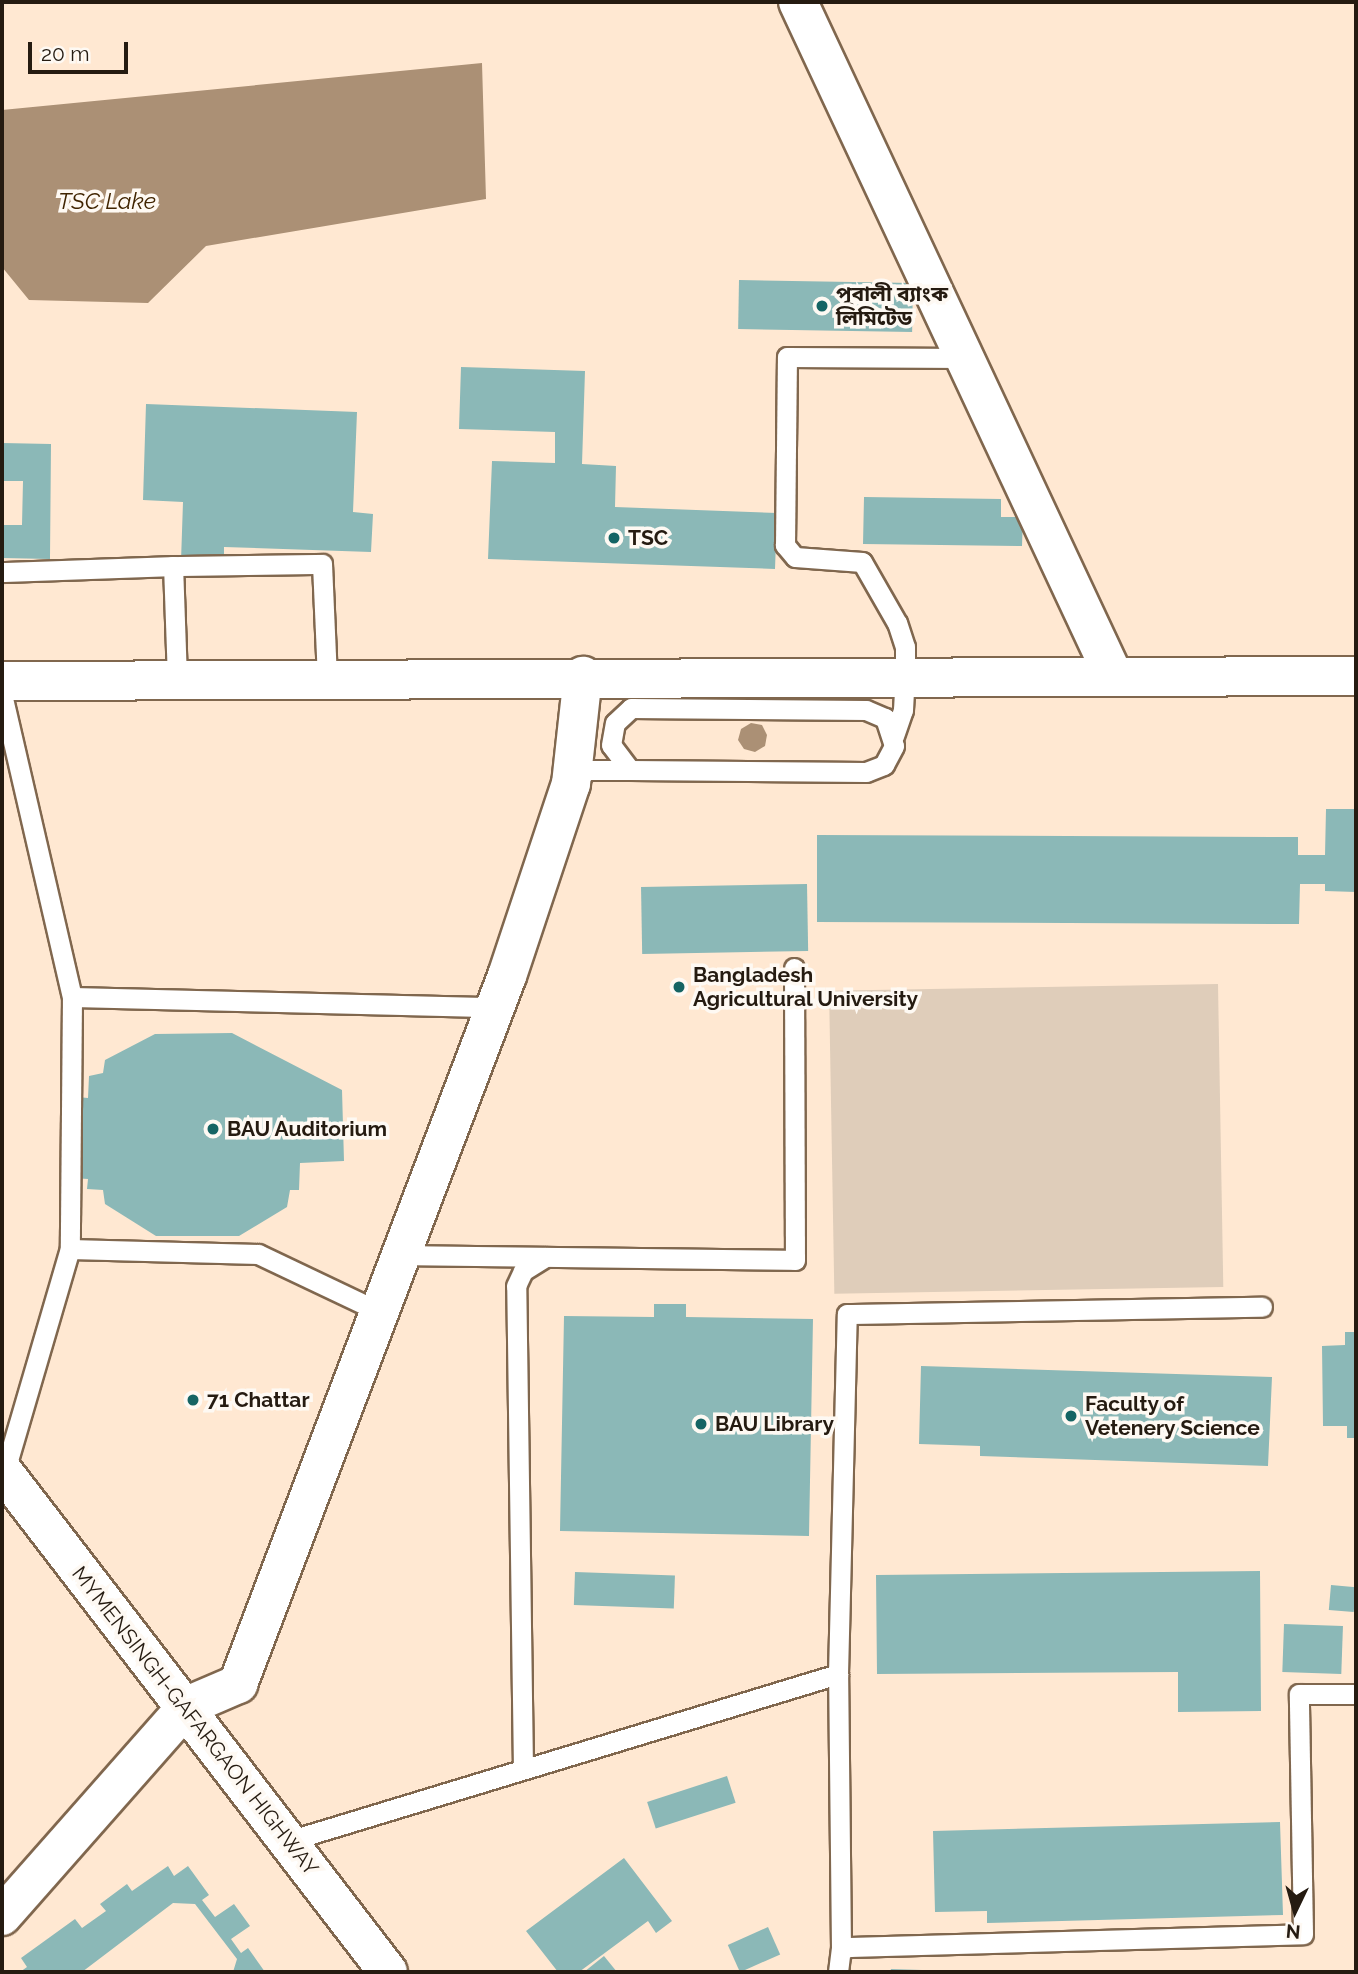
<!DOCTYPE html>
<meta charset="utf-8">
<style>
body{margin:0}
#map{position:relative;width:1358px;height:1974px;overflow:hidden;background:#ffe8d2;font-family:Raleway,"Noto Sans Bengali",sans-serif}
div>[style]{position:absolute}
.green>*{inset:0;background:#dfcdba;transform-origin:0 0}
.water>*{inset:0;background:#ab9075}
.building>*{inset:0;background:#8bb8b7;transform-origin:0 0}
.roads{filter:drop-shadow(2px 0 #80674e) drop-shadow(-2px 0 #80674e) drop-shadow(0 2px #80674e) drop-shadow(0 -2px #80674e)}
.service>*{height:19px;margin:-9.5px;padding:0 9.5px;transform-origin:9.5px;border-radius:9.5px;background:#fff}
.minor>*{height:38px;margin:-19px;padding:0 19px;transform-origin:19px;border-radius:19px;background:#fff}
.secondary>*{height:38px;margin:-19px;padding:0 19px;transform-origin:19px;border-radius:19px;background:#fff}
.dots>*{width:19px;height:19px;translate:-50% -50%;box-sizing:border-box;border:4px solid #fef9f3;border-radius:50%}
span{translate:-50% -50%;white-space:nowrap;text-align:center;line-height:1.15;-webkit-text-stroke:7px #fef9f3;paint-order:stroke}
.poi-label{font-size:21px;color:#251b11;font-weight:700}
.left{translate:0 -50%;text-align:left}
.street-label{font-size:21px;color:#251b11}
.water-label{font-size:23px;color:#402401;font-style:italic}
.frame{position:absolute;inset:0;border:4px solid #251b11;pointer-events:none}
.north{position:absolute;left:1260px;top:1876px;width:70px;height:70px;-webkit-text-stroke:5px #fef9f3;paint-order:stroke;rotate:185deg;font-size:19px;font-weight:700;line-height:28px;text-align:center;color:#251b11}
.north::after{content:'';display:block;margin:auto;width:24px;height:32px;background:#251b11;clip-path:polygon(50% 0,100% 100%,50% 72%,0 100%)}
.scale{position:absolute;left:28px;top:42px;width:100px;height:32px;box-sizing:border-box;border:4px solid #251b11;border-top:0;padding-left:9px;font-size:21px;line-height:24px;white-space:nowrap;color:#251b11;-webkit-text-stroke:5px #fef9f3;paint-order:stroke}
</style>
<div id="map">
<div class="green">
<i style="left:1218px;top:984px;width:303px;height:389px;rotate:89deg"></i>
</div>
<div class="water">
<i style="clip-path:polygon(482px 63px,486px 199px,206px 246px,148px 303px,29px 300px,2px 267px,2px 110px)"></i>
<i style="clip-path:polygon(751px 723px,762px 725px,767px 735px,765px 746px,755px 752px,744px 749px,738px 740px,741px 729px)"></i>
</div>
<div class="building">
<i style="left:739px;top:280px;width:174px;height:49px;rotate:1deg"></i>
<i style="clip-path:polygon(461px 367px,585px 371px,582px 464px,616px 466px,615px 507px,777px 513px,775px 569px,488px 559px,492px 461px,555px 463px,555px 432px,459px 429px)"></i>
<i style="clip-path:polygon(146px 404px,357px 412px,353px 512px,373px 514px,371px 552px,224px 547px,224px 562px,181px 561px,183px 502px,143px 500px)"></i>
<i style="clip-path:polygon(2px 443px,51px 444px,50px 559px,2px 558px,2px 525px,22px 525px,23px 481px,2px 481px)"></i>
<i style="clip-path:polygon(864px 497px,1001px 499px,1001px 517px,1023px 517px,1022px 546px,863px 544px)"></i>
<i style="clip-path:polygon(1326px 809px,1356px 809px,1356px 892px,1325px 891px,1325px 884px,1300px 884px,1299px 924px,817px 922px,817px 835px,1298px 837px,1298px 855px,1325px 855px)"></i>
<i style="left:807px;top:884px;width:67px;height:166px;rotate:89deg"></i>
<i style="clip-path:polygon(232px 1033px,342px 1090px,344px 1161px,300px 1163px,299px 1190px,290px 1190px,287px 1207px,239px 1236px,156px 1236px,105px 1204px,103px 1190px,87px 1189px,88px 1179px,73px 1178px,77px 1097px,88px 1098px,89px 1076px,103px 1073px,105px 1060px,155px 1034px)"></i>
<i style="clip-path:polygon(654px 1304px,686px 1304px,686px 1317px,813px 1319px,809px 1536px,560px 1531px,564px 1316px,654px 1317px)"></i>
<i style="clip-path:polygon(1345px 1332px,1356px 1332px,1356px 1438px,1347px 1438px,1347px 1426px,1323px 1426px,1322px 1346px,1345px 1345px)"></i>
<i style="clip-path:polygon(921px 1366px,1272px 1377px,1268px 1466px,980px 1456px,980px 1446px,919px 1444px)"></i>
<i style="clip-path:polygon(1260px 1571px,1261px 1711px,1178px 1712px,1178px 1672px,877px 1674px,876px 1575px)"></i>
<i style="left:575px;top:1572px;width:100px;height:33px;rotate:2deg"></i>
<i style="left:1331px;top:1585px;width:25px;height:25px;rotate:5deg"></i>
<i style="left:1284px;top:1624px;width:59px;height:48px;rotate:2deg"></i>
<i style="left:727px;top:1776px;width:28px;height:84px;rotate:72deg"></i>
<i style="clip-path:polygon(1280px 1822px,1283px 1915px,987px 1923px,987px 1911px,935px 1912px,933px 1831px)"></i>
<i style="clip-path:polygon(624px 1858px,672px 1921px,656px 1933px,648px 1921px,579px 1972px,558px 1972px,526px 1931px)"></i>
<i style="clip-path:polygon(168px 1866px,174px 1876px,188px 1866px,209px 1895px,202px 1900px,215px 1917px,234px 1904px,250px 1926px,231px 1939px,241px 1953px,248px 1948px,265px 1972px,233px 1972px,237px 1959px,195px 1904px,173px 1903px,82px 1972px,20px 1972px,27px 1967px,21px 1958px,75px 1919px,82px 1928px,106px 1911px,100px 1904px,127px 1884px,132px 1891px)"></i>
<i style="left:768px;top:1927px;width:30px;height:44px;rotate:66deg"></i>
<i style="clip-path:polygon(604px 1956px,617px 1972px,584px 1972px)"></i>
<i style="clip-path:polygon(891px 1969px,922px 1970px,922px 1972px,890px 1972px)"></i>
</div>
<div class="roads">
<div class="service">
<i style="left:2px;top:572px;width:171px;rotate:-2deg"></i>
<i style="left:177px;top:679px;width:113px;rotate:-92deg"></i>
<i style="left:173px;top:566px;width:149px;rotate:-0.8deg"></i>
<i style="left:322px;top:564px;width:114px;rotate:87.5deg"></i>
<i style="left:2px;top:694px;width:311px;rotate:77deg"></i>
<i style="left:72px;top:997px;width:252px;rotate:90.5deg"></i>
<i style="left:631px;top:708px;width:235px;rotate:0.5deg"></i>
<i style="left:866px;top:710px;width:21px;rotate:23deg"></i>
<i style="left:885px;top:718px;width:29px;rotate:72deg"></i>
<i style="left:894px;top:746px;width:21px;rotate:118deg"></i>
<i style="left:884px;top:765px;width:19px;rotate:159deg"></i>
<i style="left:866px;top:772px;width:236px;rotate:-179.5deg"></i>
<i style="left:630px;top:770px;width:31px;rotate:-127deg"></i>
<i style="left:611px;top:745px;width:22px;rotate:-80deg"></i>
<i style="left:615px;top:723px;width:22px;rotate:-43deg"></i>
<i style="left:894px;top:736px;width:28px;rotate:-71deg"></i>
<i style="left:903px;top:710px;width:35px;rotate:-87deg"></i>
<i style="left:905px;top:675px;width:28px;rotate:-90deg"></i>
<i style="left:905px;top:647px;width:25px;rotate:-108deg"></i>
<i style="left:897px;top:623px;width:70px;rotate:-119.8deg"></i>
<i style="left:862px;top:562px;width:67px;rotate:-175.7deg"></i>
<i style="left:795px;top:557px;width:16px;rotate:-130deg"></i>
<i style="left:785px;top:545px;width:188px;rotate:-89.4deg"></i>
<i style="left:787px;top:357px;width:178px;rotate:0.3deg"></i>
<i style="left:571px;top:784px;width:21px;rotate:-41deg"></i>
<i style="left:587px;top:770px;width:43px"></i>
<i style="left:72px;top:997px;width:423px;rotate:1.4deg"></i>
<i style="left:403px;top:1255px;width:392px;rotate:0.7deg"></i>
<i style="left:795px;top:1260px;width:292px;rotate:-90.2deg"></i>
<i style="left:4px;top:1474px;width:234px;rotate:-73.7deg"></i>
<i style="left:70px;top:1249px;width:188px;rotate:1.5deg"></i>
<i style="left:258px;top:1254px;width:135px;rotate:25.4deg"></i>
<i style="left:523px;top:1769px;width:483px;rotate:-90.8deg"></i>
<i style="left:516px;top:1286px;width:17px;rotate:-65deg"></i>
<i style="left:523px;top:1271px;width:26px;rotate:-32deg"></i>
<i style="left:288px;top:1841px;width:575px;rotate:-16.89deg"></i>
<i style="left:841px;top:1949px;width:275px;rotate:-90.6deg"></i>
<i style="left:838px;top:1674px;width:360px;rotate:-88.6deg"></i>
<i style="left:847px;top:1314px;width:415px;rotate:-1deg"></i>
<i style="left:838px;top:1972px;width:23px;rotate:-83deg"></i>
<i style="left:841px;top:1949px;width:9px;rotate:-13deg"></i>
<i style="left:850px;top:1947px;width:453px;rotate:-1.6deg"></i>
<i style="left:1303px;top:1934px;width:240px;rotate:-91deg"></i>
<i style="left:1299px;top:1694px;width:57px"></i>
</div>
<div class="minor">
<i style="left:798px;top:2px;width:741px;rotate:64.92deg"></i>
<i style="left:2px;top:681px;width:1354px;rotate:-0.21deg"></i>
<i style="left:2px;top:1916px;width:280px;rotate:-48.6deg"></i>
<i style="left:187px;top:1706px;width:56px;rotate:-23.3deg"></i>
<i style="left:238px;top:1684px;width:757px;rotate:-69.2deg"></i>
<i style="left:507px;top:976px;width:202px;rotate:-71.6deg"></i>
<i style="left:571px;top:784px;width:109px;rotate:-83.7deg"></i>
</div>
<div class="secondary">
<i style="left:2px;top:1470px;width:633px;rotate:52.44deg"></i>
</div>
</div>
<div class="dots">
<i style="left:822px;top:306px;background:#156464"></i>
<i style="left:614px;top:538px;background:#156464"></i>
<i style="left:679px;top:987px;background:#156464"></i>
<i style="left:213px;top:1129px;background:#156464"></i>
<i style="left:193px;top:1400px;background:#156464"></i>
<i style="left:1071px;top:1416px;background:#156464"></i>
<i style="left:701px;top:1424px;background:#156464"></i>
</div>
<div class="poi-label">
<span class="left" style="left:836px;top:306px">পূবালী ব্যাংক<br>লিমিটেড</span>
<span class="left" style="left:628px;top:538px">TSC</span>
<span class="left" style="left:693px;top:987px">Bangladesh<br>Agricultural University</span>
<span class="left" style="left:227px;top:1129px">BAU Auditorium</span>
<span class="left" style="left:207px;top:1400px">71 Chattar</span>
<span class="left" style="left:1085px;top:1416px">Faculty of<br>Vetenery Science</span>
<span class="left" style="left:715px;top:1424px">BAU Library</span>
</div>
<div class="street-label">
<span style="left:195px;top:1721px;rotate:52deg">MYMENSINGH-GAFARGAON HIGHWAY</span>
</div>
<div class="water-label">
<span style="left:107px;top:201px">TSC Lake</span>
</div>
<div class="frame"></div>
<div class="north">N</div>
<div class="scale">20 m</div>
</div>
